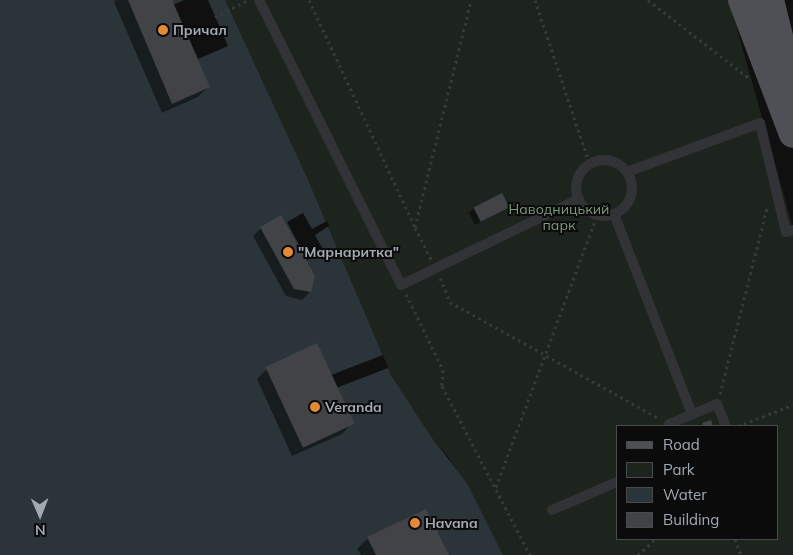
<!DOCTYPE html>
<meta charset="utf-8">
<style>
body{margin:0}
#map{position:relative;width:793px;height:555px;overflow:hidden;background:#101011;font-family:Mulish,sans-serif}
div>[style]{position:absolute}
.green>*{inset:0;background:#1d241d}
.water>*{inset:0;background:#2b3539}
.pier>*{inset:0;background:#101011;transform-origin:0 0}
.shadow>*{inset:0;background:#0007}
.building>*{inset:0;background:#414347;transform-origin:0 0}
.path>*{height:3px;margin-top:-1.5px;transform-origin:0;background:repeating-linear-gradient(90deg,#373a3d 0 2.5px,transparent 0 6.5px)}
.lane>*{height:10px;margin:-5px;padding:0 5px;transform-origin:5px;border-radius:5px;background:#313336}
.lane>.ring{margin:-5px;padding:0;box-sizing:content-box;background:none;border:10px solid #313336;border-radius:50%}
.primary>*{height:28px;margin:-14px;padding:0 14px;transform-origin:14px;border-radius:14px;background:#4e5055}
.dots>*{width:14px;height:14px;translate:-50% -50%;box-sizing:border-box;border:2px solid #0b0b0c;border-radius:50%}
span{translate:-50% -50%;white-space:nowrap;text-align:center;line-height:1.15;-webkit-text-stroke:4px #0b0b0c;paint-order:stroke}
.poi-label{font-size:14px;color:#a2aab1;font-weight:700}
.left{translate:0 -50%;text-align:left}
.park-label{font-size:14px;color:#7e9b7a}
.legend{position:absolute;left:616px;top:425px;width:162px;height:115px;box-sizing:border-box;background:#0b0b0c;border:1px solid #474b4e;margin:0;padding:6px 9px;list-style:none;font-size:15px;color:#a2aab1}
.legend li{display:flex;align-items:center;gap:10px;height:25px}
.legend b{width:25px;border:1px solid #474b4e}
.north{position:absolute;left:15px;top:490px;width:50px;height:50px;-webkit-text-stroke:4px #0b0b0c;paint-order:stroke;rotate:179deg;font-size:14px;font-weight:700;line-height:20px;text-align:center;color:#a2aab1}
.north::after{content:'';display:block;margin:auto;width:18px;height:22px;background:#a2aab1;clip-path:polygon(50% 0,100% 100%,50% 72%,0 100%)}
</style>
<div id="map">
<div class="green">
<i style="clip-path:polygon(evenodd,222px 0,729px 0,793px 228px,793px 555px,503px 555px,449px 458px,430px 435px,391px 375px,222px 0,617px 426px,777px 426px,777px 539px,617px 539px,617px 426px)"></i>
</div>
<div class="water">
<i style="clip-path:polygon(0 0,225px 0,308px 180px,391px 375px,430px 435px,468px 485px,503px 555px,0 555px)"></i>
</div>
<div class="pier">
<i style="clip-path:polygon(184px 0,208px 0,228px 46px,198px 59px,173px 5px)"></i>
<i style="clip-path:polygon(303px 213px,312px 229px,327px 221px,329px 226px,315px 235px,324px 251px,307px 260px,287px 222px)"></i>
<i style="left:383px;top:355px;width:14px;height:55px;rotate:69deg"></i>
</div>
<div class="shadow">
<i style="clip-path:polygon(116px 0,171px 0,208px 87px,198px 97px,162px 113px,114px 2px)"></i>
<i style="clip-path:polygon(508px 207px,475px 225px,469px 213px,474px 208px)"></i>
<i style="clip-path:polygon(261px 228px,310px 292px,302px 300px,286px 296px,253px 236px)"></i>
<i style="clip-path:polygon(267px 369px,352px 423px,342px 434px,292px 456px,257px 379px)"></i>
<i style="clip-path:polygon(368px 538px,447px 555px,361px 555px,357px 549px)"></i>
</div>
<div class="building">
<i style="clip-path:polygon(128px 0,172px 0,210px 87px,172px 104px)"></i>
<i style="left:502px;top:193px;width:16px;height:32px;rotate:63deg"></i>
<i style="clip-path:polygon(281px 215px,315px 276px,311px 292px,294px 289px,260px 227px)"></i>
<i style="left:317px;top:343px;width:89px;height:57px;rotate:65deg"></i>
<i style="clip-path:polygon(711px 420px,713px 426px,703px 426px,702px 423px)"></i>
<i style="clip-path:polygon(426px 509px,449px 555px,376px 555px,367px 537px)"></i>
</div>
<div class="path">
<i style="left:309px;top:0;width:251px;rotate:65deg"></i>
<i style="left:535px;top:0;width:171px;rotate:71.6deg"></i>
<i style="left:648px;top:0;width:128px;rotate:37.7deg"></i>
<i style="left:215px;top:17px;width:37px;rotate:-27deg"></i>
<i style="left:431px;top:259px;width:36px;rotate:-117deg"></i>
<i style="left:415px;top:227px;width:234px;rotate:-76.1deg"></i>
<i style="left:440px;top:278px;width:26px;rotate:67deg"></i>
<i style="left:450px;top:302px;width:240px;rotate:29.1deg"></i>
<i style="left:406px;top:294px;width:85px;rotate:64deg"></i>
<i style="left:443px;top:370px;width:16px;rotate:94deg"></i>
<i style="left:442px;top:386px;width:191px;rotate:62.5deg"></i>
<i style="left:720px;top:394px;width:192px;rotate:-75.8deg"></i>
<i style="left:738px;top:426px;width:59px;rotate:-20.9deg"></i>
<i style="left:496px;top:487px;width:290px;rotate:-69.6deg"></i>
<i style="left:735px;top:539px;width:17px;rotate:69deg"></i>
<i style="left:638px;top:555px;width:23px;rotate:-43deg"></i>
</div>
<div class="lane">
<i style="left:259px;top:0;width:318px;rotate:63.5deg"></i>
<i style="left:401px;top:285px;width:198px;rotate:-25.8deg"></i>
<i class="ring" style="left:576px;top:160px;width:46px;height:46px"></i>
<i style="left:627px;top:172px;width:142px;rotate:-20.2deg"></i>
<i style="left:760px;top:123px;width:112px;rotate:76.6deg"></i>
<i style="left:786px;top:232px;width:7px;rotate:-16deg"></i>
<i style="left:614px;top:214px;width:215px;rotate:68.7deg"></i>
<i style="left:670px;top:426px;width:2px;rotate:-117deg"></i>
<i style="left:669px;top:424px;width:52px;rotate:-22.6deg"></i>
<i style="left:717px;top:404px;width:24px;rotate:68deg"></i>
<i style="left:552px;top:510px;width:71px;rotate:-23.3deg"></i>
</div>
<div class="primary">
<i style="left:742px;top:0;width:143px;rotate:69.2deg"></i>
<i style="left:770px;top:0;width:95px;rotate:76deg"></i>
</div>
<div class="dots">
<i style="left:163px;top:30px;background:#e48936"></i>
<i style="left:288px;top:252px;background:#e48936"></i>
<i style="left:315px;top:407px;background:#e48936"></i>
<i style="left:415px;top:523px;background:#e48936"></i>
</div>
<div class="poi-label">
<span class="left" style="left:173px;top:30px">Причал</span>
<span class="left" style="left:298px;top:252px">"Марнаритка"</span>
<span class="left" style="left:325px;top:407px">Veranda</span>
<span class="left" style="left:425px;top:523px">Havana</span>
</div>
<div class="park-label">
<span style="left:559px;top:217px">Наводницький<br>парк</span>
</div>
<ul class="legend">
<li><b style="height:6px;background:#4e5055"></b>Road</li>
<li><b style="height:14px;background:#1d241d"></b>Park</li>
<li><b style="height:14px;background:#2b3539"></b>Water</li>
<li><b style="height:14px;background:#414347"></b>Building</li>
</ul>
<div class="north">N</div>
</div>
